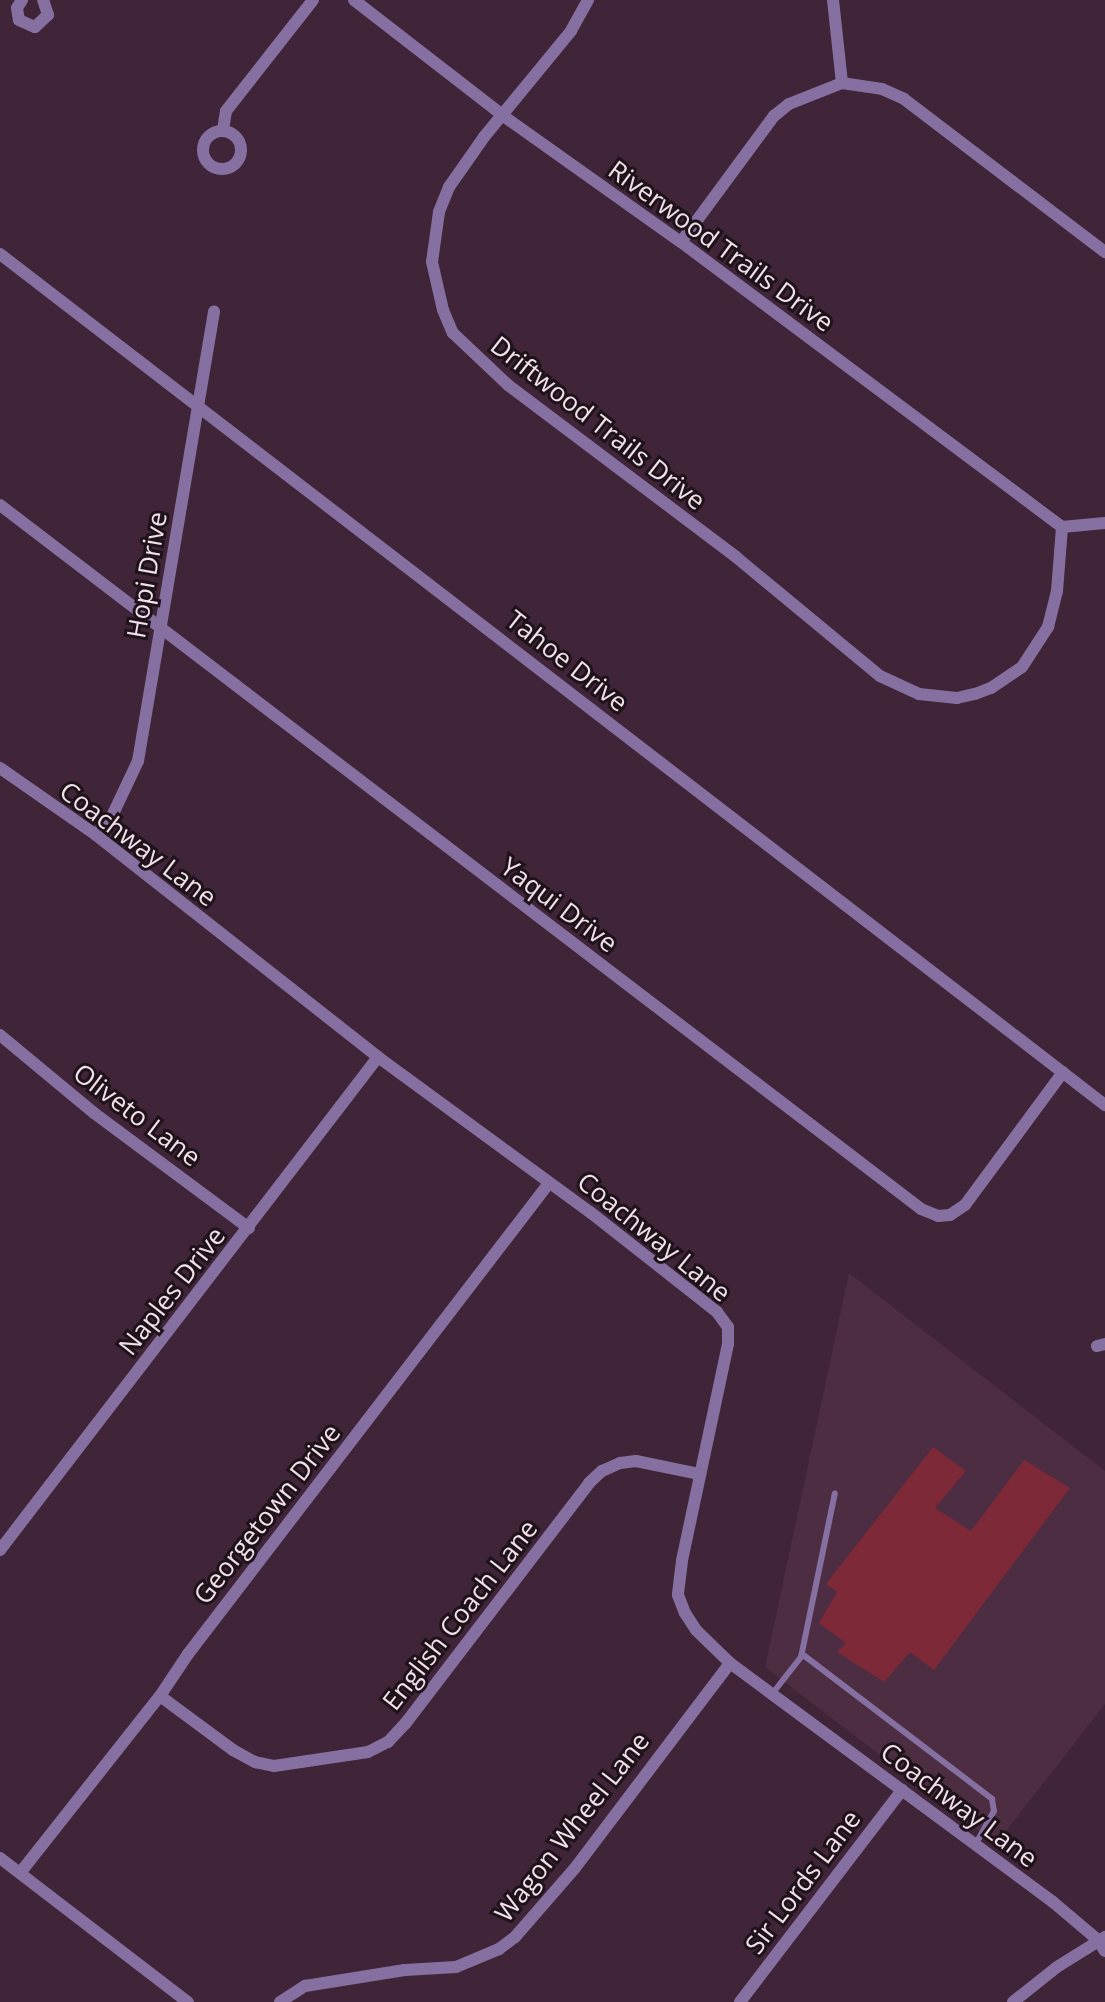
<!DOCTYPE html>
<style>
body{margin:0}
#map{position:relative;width:1105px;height:2002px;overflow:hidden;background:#3f2537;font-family:"Open Sans",sans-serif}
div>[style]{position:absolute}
.built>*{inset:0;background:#4c2d42}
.building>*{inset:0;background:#7d2938}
.lane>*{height:6px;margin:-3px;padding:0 3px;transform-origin:3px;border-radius:3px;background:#8670a2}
.street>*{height:12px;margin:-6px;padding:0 6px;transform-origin:6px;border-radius:6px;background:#8670a2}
.street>.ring{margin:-6px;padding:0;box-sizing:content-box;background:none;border:12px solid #8670a2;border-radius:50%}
span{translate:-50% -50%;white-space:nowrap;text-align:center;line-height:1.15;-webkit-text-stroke:6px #1f131b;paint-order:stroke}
.street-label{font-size:26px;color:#f1dfea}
</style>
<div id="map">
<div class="built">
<i style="clip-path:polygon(849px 1273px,1105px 1471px,1105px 1704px,996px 1844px,765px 1667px)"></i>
</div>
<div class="building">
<i style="clip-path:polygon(933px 1447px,966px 1471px,935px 1508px,971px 1531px,1024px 1460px,1070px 1488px,934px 1670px,910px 1652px,884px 1682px,837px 1652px,846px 1643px,819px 1623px,837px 1592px,826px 1584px)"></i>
</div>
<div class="lane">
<i style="left:802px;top:1654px;width:239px;rotate:37.3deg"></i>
<i style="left:992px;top:1799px;width:12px;rotate:81deg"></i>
<i style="left:994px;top:1811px;width:37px;rotate:119deg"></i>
<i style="left:772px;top:1694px;width:47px;rotate:-51.9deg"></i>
<i style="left:801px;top:1657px;width:167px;rotate:-78.3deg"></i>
</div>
<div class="street">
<i style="left:22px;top:0;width:9px;rotate:122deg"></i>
<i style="left:17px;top:8px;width:12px;rotate:81deg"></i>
<i style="left:19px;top:20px;width:17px;rotate:24deg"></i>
<i style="left:35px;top:27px;width:18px;rotate:-43deg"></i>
<i style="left:48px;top:15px;width:16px;rotate:-108deg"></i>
<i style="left:354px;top:0;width:187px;rotate:37.8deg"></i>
<i style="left:502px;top:115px;width:219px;rotate:35.4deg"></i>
<i style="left:681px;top:242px;width:476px;rotate:36.8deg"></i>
<i style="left:588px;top:0;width:35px;rotate:119deg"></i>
<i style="left:571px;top:31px;width:137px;rotate:129.4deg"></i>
<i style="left:484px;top:137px;width:61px;rotate:125deg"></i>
<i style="left:449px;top:187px;width:27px;rotate:112deg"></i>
<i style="left:439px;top:212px;width:50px;rotate:98deg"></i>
<i style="left:432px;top:262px;width:49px;rotate:77.1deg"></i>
<i style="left:443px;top:310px;width:25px;rotate:67deg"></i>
<i style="left:453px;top:333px;width:76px;rotate:43.4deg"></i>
<i style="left:508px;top:385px;width:286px;rotate:37deg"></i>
<i style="left:736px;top:557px;width:187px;rotate:39.6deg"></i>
<i style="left:880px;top:676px;width:43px;rotate:24.8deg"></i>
<i style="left:919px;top:694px;width:38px;rotate:6deg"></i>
<i style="left:957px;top:698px;width:18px;rotate:-13deg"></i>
<i style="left:975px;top:694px;width:17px;rotate:-21deg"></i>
<i style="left:991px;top:688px;width:37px;rotate:-34deg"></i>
<i style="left:1022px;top:667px;width:48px;rotate:-57deg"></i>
<i style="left:1048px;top:627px;width:37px;rotate:-76deg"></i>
<i style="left:1057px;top:591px;width:64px;rotate:-85.5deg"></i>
<i style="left:833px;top:0;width:83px;rotate:83.8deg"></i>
<i style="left:223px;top:130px;width:19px;rotate:-81deg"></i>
<i style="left:226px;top:111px;width:141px;rotate:-51.9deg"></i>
<i class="ring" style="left:203px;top:131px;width:26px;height:26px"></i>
<i style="left:681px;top:242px;width:157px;rotate:-53.6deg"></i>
<i style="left:774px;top:116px;width:19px;rotate:-39deg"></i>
<i style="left:789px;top:104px;width:57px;rotate:-21.6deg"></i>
<i style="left:842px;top:83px;width:40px;rotate:8.5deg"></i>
<i style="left:882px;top:89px;width:24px;rotate:24deg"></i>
<i style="left:904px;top:99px;width:253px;rotate:37.3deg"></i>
<i style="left:0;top:254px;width:1395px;rotate:37.6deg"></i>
<i style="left:0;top:505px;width:1159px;rotate:37.39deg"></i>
<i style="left:921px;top:1209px;width:18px;rotate:22deg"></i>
<i style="left:938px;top:1216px;width:12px;rotate:-5deg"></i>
<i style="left:950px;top:1215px;width:18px;rotate:-34deg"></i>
<i style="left:965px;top:1205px;width:165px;rotate:-53.6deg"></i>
<i style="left:1062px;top:527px;width:43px;rotate:-5.3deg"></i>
<i style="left:0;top:768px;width:117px;rotate:34.9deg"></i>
<i style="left:96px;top:835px;width:359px;rotate:38.2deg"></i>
<i style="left:378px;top:1057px;width:263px;rotate:36.2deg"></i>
<i style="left:590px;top:1212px;width:162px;rotate:38.2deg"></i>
<i style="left:717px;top:1312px;width:19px;rotate:54deg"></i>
<i style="left:728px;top:1327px;width:17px;rotate:90deg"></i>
<i style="left:728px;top:1344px;width:222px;rotate:102deg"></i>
<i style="left:682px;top:1561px;width:34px;rotate:97deg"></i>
<i style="left:678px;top:1595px;width:19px;rotate:69deg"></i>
<i style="left:685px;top:1613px;width:20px;rotate:57deg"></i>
<i style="left:696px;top:1630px;width:47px;rotate:44.1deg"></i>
<i style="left:730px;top:1663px;width:402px;rotate:36.5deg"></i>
<i style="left:1053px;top:1902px;width:59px;rotate:40.2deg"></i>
<i style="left:1098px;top:1940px;width:13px;rotate:58deg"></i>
<i style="left:96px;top:835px;width:25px;rotate:-50deg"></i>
<i style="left:112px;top:816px;width:61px;rotate:-64.7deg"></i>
<i style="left:138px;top:761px;width:456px;rotate:-80.4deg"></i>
<i style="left:0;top:1035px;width:122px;rotate:39.7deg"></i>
<i style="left:94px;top:1113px;width:193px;rotate:36.6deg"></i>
<i style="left:1097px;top:1346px;width:8px;rotate:-14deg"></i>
<i style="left:0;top:1550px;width:621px;rotate:-52.52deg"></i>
<i style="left:160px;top:1696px;width:91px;rotate:36.5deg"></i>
<i style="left:233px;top:1750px;width:25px;rotate:29deg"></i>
<i style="left:255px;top:1762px;width:19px;rotate:12deg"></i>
<i style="left:274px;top:1766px;width:95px;rotate:-8.5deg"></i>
<i style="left:368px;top:1752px;width:22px;rotate:-27deg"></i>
<i style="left:388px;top:1742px;width:25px;rotate:-47deg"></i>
<i style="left:405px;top:1724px;width:303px;rotate:-52.6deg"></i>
<i style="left:589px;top:1483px;width:18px;rotate:-43deg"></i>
<i style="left:602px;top:1471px;width:20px;rotate:-24deg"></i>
<i style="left:620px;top:1463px;width:16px;rotate:-7deg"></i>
<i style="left:636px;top:1461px;width:64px;rotate:11.7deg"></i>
<i style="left:0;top:1858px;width:237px;rotate:37.5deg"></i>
<i style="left:20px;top:1873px;width:226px;rotate:-51.7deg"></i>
<i style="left:160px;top:1696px;width:50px;rotate:-56.3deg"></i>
<i style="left:188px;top:1654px;width:593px;rotate:-52.53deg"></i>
<i style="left:280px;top:2002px;width:30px;rotate:-33deg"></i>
<i style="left:305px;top:1986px;width:101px;rotate:-9.1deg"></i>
<i style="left:405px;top:1970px;width:51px;rotate:-3.4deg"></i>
<i style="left:456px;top:1967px;width:47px;rotate:-22.7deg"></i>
<i style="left:499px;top:1949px;width:20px;rotate:-37deg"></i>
<i style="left:515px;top:1937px;width:91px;rotate:-49deg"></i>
<i style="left:575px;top:1868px;width:257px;rotate:-52.9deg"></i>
<i style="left:740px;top:2002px;width:267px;rotate:-52.6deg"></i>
<i style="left:1013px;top:2002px;width:56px;rotate:-38.5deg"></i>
<i style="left:1057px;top:1967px;width:57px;rotate:-32deg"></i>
</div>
<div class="street-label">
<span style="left:721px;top:246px;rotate:36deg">Riverwood Trails Drive</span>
<span style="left:598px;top:423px;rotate:38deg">Driftwood Trails Drive</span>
<span style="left:147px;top:575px;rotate:-80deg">Hopi Drive</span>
<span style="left:567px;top:661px;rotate:38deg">Tahoe Drive</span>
<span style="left:138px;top:844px;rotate:37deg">Coachway Lane</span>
<span style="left:559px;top:905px;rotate:37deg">Yaqui Drive</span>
<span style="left:137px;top:1115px;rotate:37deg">Oliveto Lane</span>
<span style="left:654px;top:1237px;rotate:39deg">Coachway Lane</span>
<span style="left:172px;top:1291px;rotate:-52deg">Naples Drive</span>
<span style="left:267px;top:1514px;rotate:-52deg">Georgetown Drive</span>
<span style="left:460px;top:1615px;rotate:-52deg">English Coach Lane</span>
<span style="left:959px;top:1805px;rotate:37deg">Coachway Lane</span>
<span style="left:572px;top:1827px;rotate:-52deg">Wagon Wheel Lane</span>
<span style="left:803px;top:1882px;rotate:-53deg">Sir Lords Lane</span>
</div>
</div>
